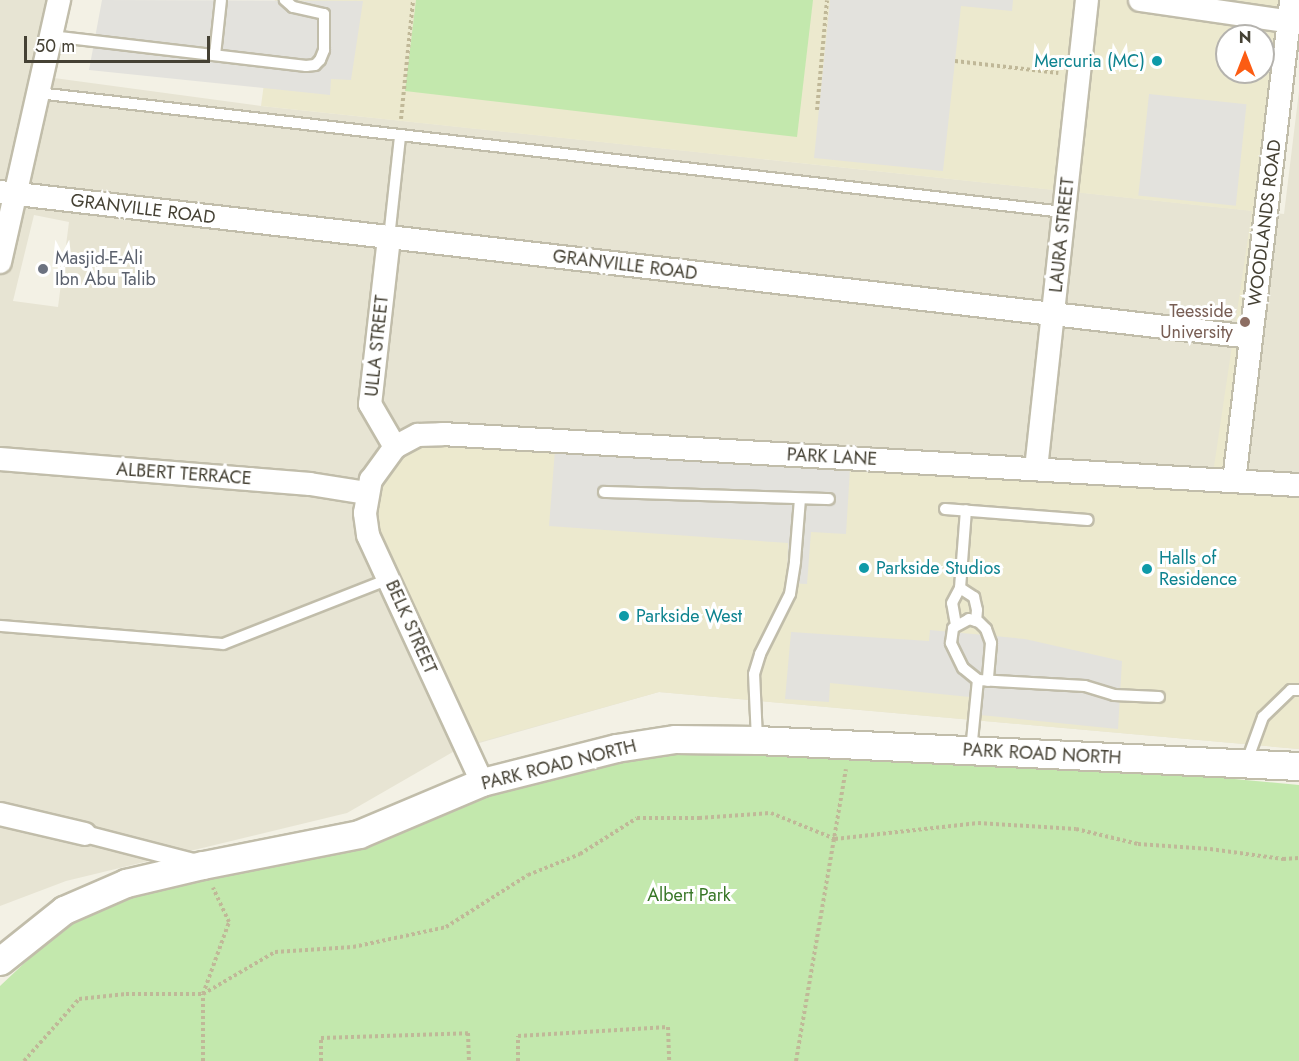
<!DOCTYPE html>
<style>
body{margin:0}
#map{position:relative;width:1299px;height:1061px;overflow:hidden;background:#f3f1e5;font-family:Jost,sans-serif}
div>[style]{position:absolute}
.residential>*{inset:0;background:#e7e4d3}
.education>*{inset:0;background:#ece9ce}
.green>*{inset:0;background:#c3e8ad}
.parking>*{inset:0;background:#e3e2dd;transform-origin:0 0}
.path>*{height:4px;margin-top:-2px;transform-origin:0;background:repeating-linear-gradient(90deg,#c0b898 0 3px,transparent 0 6px)}
.roads{filter:drop-shadow(2px 0 #c1bdaa) drop-shadow(-2px 0 #c1bdaa) drop-shadow(0 2px #c1bdaa) drop-shadow(0 -2px #c1bdaa)}
.service>*{height:10px;margin:-5px;padding:0 5px;transform-origin:5px;border-radius:5px;background:#fff}
.pedestrian>*{height:16px;margin:-8px;padding:0 8px;transform-origin:8px;border-radius:8px;background:#fff}
.minor>*{height:22px;margin:-11px;padding:0 11px;transform-origin:11px;border-radius:11px;background:#fff}
.tertiary>*{height:27px;margin:-13.5px;padding:0 13.5px;transform-origin:13.5px;border-radius:13.5px;background:#fff}
.dots>*{width:16px;height:16px;translate:-50% -50%;box-sizing:border-box;border:3px solid #fff;border-radius:50%}
span{translate:-50% -50%;white-space:nowrap;text-align:center;line-height:1.15;-webkit-text-stroke:6px #fff;paint-order:stroke}
.culture-label{font-size:18px;color:#0d838f}
.right{translate:-100% -50%;text-align:right}
.left{translate:0 -50%;text-align:left}
.street-label{font-size:18px;color:#454134}
.worship-label{font-size:18px;color:#5b616d}
.education-label{font-size:18px;color:#785e54}
.park-label{font-size:18px;color:#387727}
.north{position:absolute;left:1215px;top:24px;width:60px;height:60px;box-sizing:border-box;background:#fff;border:2px solid #b5b3ae;border-radius:50%;rotate:0deg;font-size:16px;font-weight:700;line-height:24px;text-align:center;color:#454134}
.north::after{content:'';display:block;margin:auto;width:21px;height:27px;background:#fc5c13;clip-path:polygon(50% 0,100% 100%,50% 72%,0 100%)}
.scale{position:absolute;left:24px;top:36px;width:186px;height:27px;box-sizing:border-box;border:3px solid #454134;border-top:0;padding-left:8px;font-size:18px;line-height:21px;white-space:nowrap;color:#454134;-webkit-text-stroke:4px #fff;paint-order:stroke}
</style>
<div id="map">
<div class="residential">
<i style="clip-path:polygon(evenodd,0 0,59px 0,54px 78px,261px 106px,1284px 214px,1299px 91px,1299px 749px,659px 692px,458px 749px,347px 813px,66px 881px,0 906px,0 0,34px 215px,69px 222px,58px 307px,13px 301px,34px 215px)"></i>
</div>
<div class="education">
<i style="clip-path:polygon(evenodd,275px 0,1293px 0,1234px 480px,1299px 484px,1299px 749px,659px 692px,465px 746px,389px 579px,371px 480px,395px 447px,442px 434px,1212px 480px,1252px 211px,261px 106px,275px 0,1227px 36px,1263px 36px,1263px 72px,1227px 72px,1227px 36px)"></i>
</div>
<div class="green">
<i style="clip-path:polygon(416px 0,813px 0,797px 137px,405px 91px)"></i>
<i style="clip-path:polygon(665px 726px,1299px 785px,1299px 1061px,0 1061px,0 986px,84px 907px,358px 842px)"></i>
</div>
<div class="parking">
<i style="clip-path:polygon(102px 0,363px 1px,351px 80px,331px 79px,330px 95px,89px 70px)"></i>
<i style="clip-path:polygon(830px 0,1013px 0,1012px 11px,961px 6px,943px 171px,814px 158px)"></i>
<i style="left:1149px;top:94px;width:98px;height:102px;rotate:6deg"></i>
<i style="clip-path:polygon(555px 450px,850px 469px,846px 534px,811px 532px,807px 584px,787px 583px,788px 543px,549px 526px)"></i>
<i style="clip-path:polygon(930px 630px,1025px 639px,1122px 661px,1118px 729px,970px 714px,970px 697px,830px 683px,829px 702px,785px 699px,791px 632px,929px 641px)"></i>
</div>
<div class="path">
<i style="left:955px;top:61px;width:104px;rotate:6.6deg"></i>
<i style="left:817px;top:110px;width:110px;rotate:-84.8deg"></i>
<i style="left:401px;top:119px;width:120px;rotate:-84.2deg"></i>
<i style="left:24px;top:1061px;width:83px;rotate:-48.4deg"></i>
<i style="left:79px;top:999px;width:47px;rotate:-6.1deg"></i>
<i style="left:126px;top:994px;width:77px"></i>
<i style="left:203px;top:994px;width:83px;rotate:-30.3deg"></i>
<i style="left:275px;top:952px;width:78px;rotate:-3.7deg"></i>
<i style="left:353px;top:947px;width:95px;rotate:-12.1deg"></i>
<i style="left:446px;top:927px;width:97px;rotate:-32.4deg"></i>
<i style="left:528px;top:875px;width:56px;rotate:-22deg"></i>
<i style="left:580px;top:854px;width:67px;rotate:-32.3deg"></i>
<i style="left:637px;top:818px;width:62px"></i>
<i style="left:699px;top:818px;width:72px;rotate:-4deg"></i>
<i style="left:771px;top:813px;width:69px;rotate:22.1deg"></i>
<i style="left:835px;top:839px;width:144px;rotate:-6.4deg"></i>
<i style="left:978px;top:823px;width:98px;rotate:3.5deg"></i>
<i style="left:1076px;top:829px;width:64px;rotate:13.6deg"></i>
<i style="left:1138px;top:844px;width:72px;rotate:4deg"></i>
<i style="left:1210px;top:849px;width:74px;rotate:7.8deg"></i>
<i style="left:1283px;top:859px;width:16px;rotate:-4deg"></i>
<i style="left:203px;top:1061px;width:67px;rotate:-90deg"></i>
<i style="left:203px;top:994px;width:77px;rotate:-70.1deg"></i>
<i style="left:229px;top:922px;width:38px;rotate:-115deg"></i>
<i style="left:321px;top:1061px;width:23px;rotate:-90deg"></i>
<i style="left:321px;top:1038px;width:147px;rotate:-1.9deg"></i>
<i style="left:468px;top:1033px;width:28px;rotate:88deg"></i>
<i style="left:518px;top:1061px;width:25px;rotate:-90deg"></i>
<i style="left:518px;top:1036px;width:150px;rotate:-3.4deg"></i>
<i style="left:668px;top:1027px;width:34px;rotate:88deg"></i>
<i style="left:796px;top:1061px;width:296px;rotate:-80.3deg"></i>
</div>
<div class="roads">
<div class="service">
<i style="left:51px;top:36px;width:257px;rotate:6.7deg"></i>
<i style="left:306px;top:66px;width:9px;rotate:-6deg"></i>
<i style="left:315px;top:65px;width:7px;rotate:-45deg"></i>
<i style="left:320px;top:60px;width:11px;rotate:-68deg"></i>
<i style="left:324px;top:50px;width:36px;rotate:-90deg"></i>
<i style="left:324px;top:14px;width:32px;rotate:-167deg"></i>
<i style="left:293px;top:7px;width:11px;rotate:-139deg"></i>
<i style="left:215px;top:55px;width:55px;rotate:-83.8deg"></i>
<i style="left:38px;top:93px;width:1033px;rotate:6.62deg"></i>
<i style="left:389px;top:238px;width:102px;rotate:-83.8deg"></i>
<i style="left:604px;top:492px;width:225px;rotate:1.8deg"></i>
<i style="left:945px;top:509px;width:143px;rotate:4.4deg"></i>
<i style="left:960px;top:588px;width:78px;rotate:-85.6deg"></i>
<i style="left:956px;top:625px;width:22px;rotate:-100deg"></i>
<i style="left:952px;top:603px;width:17px;rotate:-62deg"></i>
<i style="left:960px;top:588px;width:17px;rotate:33deg"></i>
<i style="left:974px;top:597px;width:13px;rotate:77deg"></i>
<i style="left:977px;top:610px;width:11px;rotate:95deg"></i>
<i style="left:0;top:626px;width:224px;rotate:4.6deg"></i>
<i style="left:223px;top:644px;width:178px;rotate:-21.4deg"></i>
<i style="left:978px;top:680px;width:19px;rotate:-141deg"></i>
<i style="left:963px;top:668px;width:28px;rotate:-116deg"></i>
<i style="left:951px;top:643px;width:15px;rotate:-82deg"></i>
<i style="left:953px;top:628px;width:18px;rotate:-29deg"></i>
<i style="left:969px;top:619px;width:10px;rotate:17deg"></i>
<i style="left:979px;top:622px;width:10px;rotate:45deg"></i>
<i style="left:986px;top:629px;width:15px;rotate:70deg"></i>
<i style="left:991px;top:643px;width:38px;rotate:95deg"></i>
<i style="left:757px;top:739px;width:65px;rotate:-92.6deg"></i>
<i style="left:754px;top:674px;width:21px;rotate:-73deg"></i>
<i style="left:760px;top:654px;width:67px;rotate:-63.4deg"></i>
<i style="left:790px;top:594px;width:33px;rotate:-81deg"></i>
<i style="left:795px;top:561px;width:62px;rotate:-85.4deg"></i>
<i style="left:971px;top:751px;width:71px;rotate:-84.4deg"></i>
<i style="left:978px;top:680px;width:107px;rotate:3.2deg"></i>
<i style="left:1085px;top:686px;width:30px;rotate:17deg"></i>
<i style="left:1114px;top:695px;width:45px;rotate:2.5deg"></i>
<i style="left:1247px;top:761px;width:47px;rotate:-70deg"></i>
<i style="left:1263px;top:717px;width:39px;rotate:-44deg"></i>
<i style="left:1291px;top:690px;width:8px"></i>
</div>
<div class="pedestrian">
<i style="left:85px;top:834px;width:116px;rotate:14.5deg"></i>
</div>
<div class="minor">
<i style="left:1140px;top:0;width:161px;rotate:8.2deg"></i>
<i style="left:0;top:192px;width:1259px;rotate:6.61deg"></i>
<i style="left:389px;top:238px;width:167px;rotate:96.5deg"></i>
<i style="left:370px;top:404px;width:50px;rotate:59.8deg"></i>
<i style="left:0;top:262px;width:269px;rotate:-77.3deg"></i>
<i style="left:0;top:459px;width:311px;rotate:4.6deg"></i>
<i style="left:310px;top:484px;width:58px;rotate:9deg"></i>
<i style="left:1036px;top:469px;width:472px;rotate:-83.8deg"></i>
<i style="left:1234px;top:481px;width:484px;rotate:-83.2deg"></i>
<i style="left:482px;top:782px;width:272px;rotate:-114.8deg"></i>
<i style="left:368px;top:535px;width:22px;rotate:-98deg"></i>
<i style="left:365px;top:513px;width:34px;rotate:-80deg"></i>
<i style="left:371px;top:480px;width:41px;rotate:-54deg"></i>
<i style="left:395px;top:447px;width:26px;rotate:-28deg"></i>
<i style="left:418px;top:435px;width:24px;rotate:-2deg"></i>
<i style="left:442px;top:434px;width:859px;rotate:3.41deg"></i>
<i style="left:0;top:814px;width:87px;rotate:13.2deg"></i>
</div>
<div class="tertiary">
<i style="left:0;top:961px;width:82px;rotate:-38.6deg"></i>
<i style="left:64px;top:910px;width:68px;rotate:-23.5deg"></i>
<i style="left:126px;top:883px;width:79px;rotate:-13.2deg"></i>
<i style="left:203px;top:865px;width:159px;rotate:-11.2deg"></i>
<i style="left:359px;top:834px;width:134px;rotate:-22.9deg"></i>
<i style="left:482px;top:782px;width:138px;rotate:-14.2deg"></i>
<i style="left:616px;top:748px;width:60px;rotate:-8.7deg"></i>
<i style="left:675px;top:739px;width:82px;rotate:0.7deg"></i>
<i style="left:757px;top:740px;width:543px;rotate:2.75deg"></i>
</div>
</div>
<div class="dots">
<i style="left:1157px;top:61px;background:#0f9aa8"></i>
<i style="left:43px;top:269px;background:#6b7280"></i>
<i style="left:1245px;top:322px;background:#8d6e63"></i>
<i style="left:864px;top:568px;background:#0f9aa8"></i>
<i style="left:1147px;top:569px;background:#0f9aa8"></i>
<i style="left:624px;top:616px;background:#0f9aa8"></i>
</div>
<div class="culture-label">
<span class="right" style="left:1145px;top:61px">Mercuria (MC)</span>
<span class="left" style="left:1159px;top:569px">Halls of<br>Residence</span>
<span class="left" style="left:876px;top:568px">Parkside Studios</span>
<span class="left" style="left:636px;top:616px">Parkside West</span>
</div>
<div class="street-label">
<span style="left:143px;top:209px;rotate:7deg">GRANVILLE ROAD</span>
<span style="left:1265px;top:223px;rotate:-83deg">WOODLANDS ROAD</span>
<span style="left:1062px;top:235px;rotate:-84deg">LAURA STREET</span>
<span style="left:625px;top:265px;rotate:7deg">GRANVILLE ROAD</span>
<span style="left:377px;top:346px;rotate:-84deg">ULLA STREET</span>
<span style="left:832px;top:457px;rotate:3deg">PARK LANE</span>
<span style="left:184px;top:474px;rotate:4deg">ALBERT TERRACE</span>
<span style="left:411px;top:627px;rotate:66deg">BELK STREET</span>
<span style="left:1042px;top:754px;rotate:3deg">PARK ROAD NORTH</span>
<span style="left:559px;top:765px;rotate:-14deg">PARK ROAD NORTH</span>
</div>
<div class="worship-label">
<span class="left" style="left:55px;top:269px">Masjid-E-Ali<br>Ibn Abu Talib</span>
</div>
<div class="education-label">
<span class="right" style="left:1233px;top:322px">Teesside<br>University</span>
</div>
<div class="park-label">
<span style="left:689px;top:895px">Albert Park</span>
</div>
<div class="north">N</div>
<div class="scale">50 m</div>
</div>
